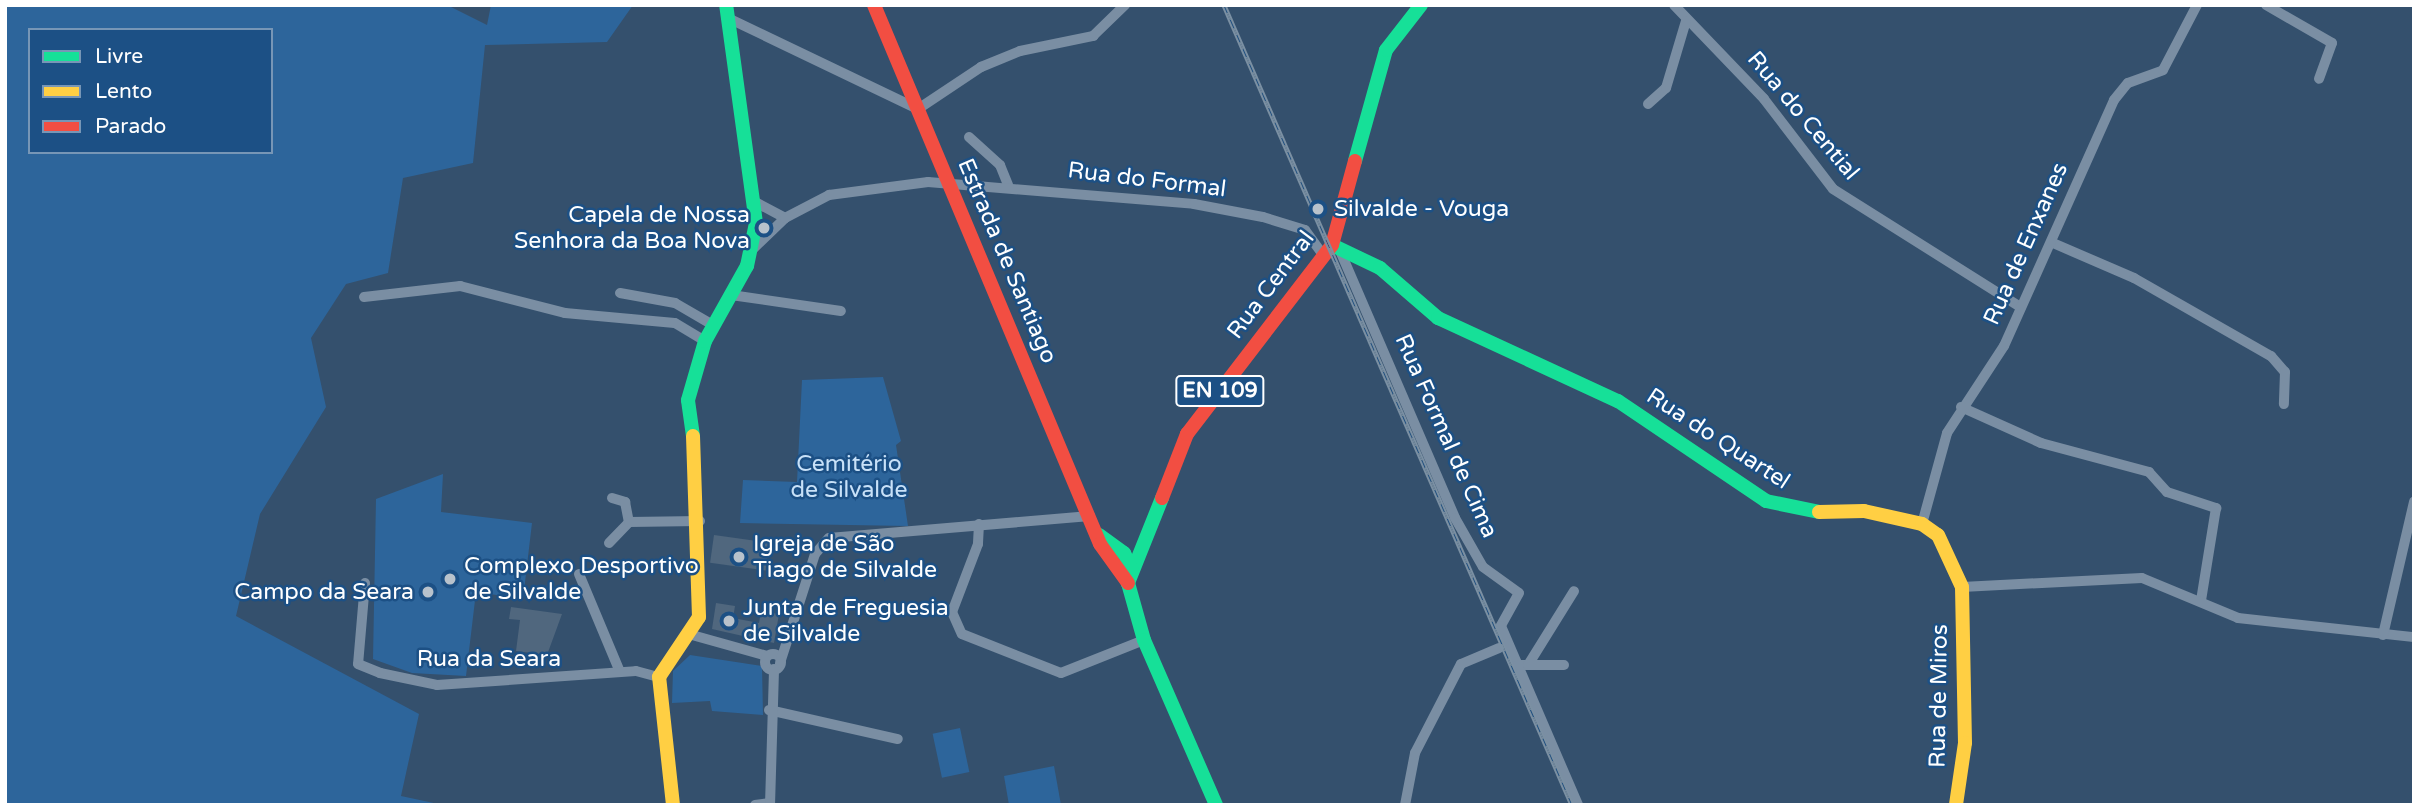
<!DOCTYPE html>
<meta charset="utf-8">
<style>
body{margin:0}
#map{position:relative;width:2419px;height:810px;overflow:hidden;background:#34506d;font-family:"Varela Round",sans-serif}
div>[style]{position:absolute}
.green>*{inset:0;background:#2d659b;transform-origin:0 0}
.building>*{inset:0;background:#50677e;transform-origin:0 0}
.street>*{height:10px;margin:-5px;padding:0 5px;transform-origin:5px;border-radius:5px;background:#7a8ea3}
.street>.ring{margin:-5px;padding:0;box-sizing:content-box;background:none;border:10px solid #7a8ea3;border-radius:50%}
.fast>*{height:14px;margin:-7px;padding:0 7px;transform-origin:7px;border-radius:7px;background:#16e098}
.slow>*{height:14px;margin:-7px;padding:0 7px;transform-origin:7px;border-radius:7px;background:#ffcf43}
.jam>*{height:14px;margin:-7px;padding:0 7px;transform-origin:7px;border-radius:7px;background:#f24e42}
.rail>*{height:5px;margin-top:-2.5px;transform-origin:0;background:repeating-linear-gradient(90deg,#1c5085 0 8px,#7b90a3 0 16px);box-sizing:border-box;border-block:2px solid #7b90a3}
.dots>*{width:19px;height:19px;translate:-50% -50%;box-sizing:border-box;border:4px solid #1c5085;border-radius:50%}
span{translate:-50% -50%;white-space:nowrap;text-align:center;line-height:1.15;-webkit-text-stroke:5px #1c5085;paint-order:stroke}
.shield-label span{padding:2px 5px;background:#1c5085;border:2px solid;border-radius:5px;-webkit-text-stroke-width:0}
.shield-label{font-size:21px;color:#fff;font-weight:700}
.street-label{font-size:23px;color:#fff}
.poi-label{font-size:23px;color:#fff}
.left{translate:0 -50%;text-align:left}
.right{translate:-100% -50%;text-align:right}
.park-label{font-size:23px;color:#c8e1f8}
.frame{position:absolute;inset:0;border:7px solid #fff;pointer-events:none}
.legend{position:absolute;left:28px;top:28px;width:245px;height:126px;box-sizing:border-box;background:#1c5085;border:2px solid #7796b6;margin:0;padding:9px 12px;list-style:none;font-size:21px;color:#fff}
.legend li{display:flex;align-items:center;gap:14px;height:35px}
.legend b{width:35px;border:2px solid #7796b6}
</style>
<div id="map">
<div class="green">
<i style="clip-path:polygon(evenodd,5px 5px,447px 5px,487px 25px,491px 5px,633px 5px,607px 42px,485px 45px,473px 163px,403px 178px,388px 273px,346px 284px,311px 338px,326px 407px,260px 514px,236px 616px,419px 714px,401px 796px,443px 805px,5px 805px,5px 5px,30px 30px,271px 30px,271px 152px,30px 152px,30px 30px)"></i>
<i style="clip-path:polygon(883px 377px,901px 441px,896px 445px,908px 526px,740px 523px,743px 480px,797px 482px,802px 380px)"></i>
<i style="clip-path:polygon(443px 474px,441px 512px,532px 523px,523px 599px,476px 592px,466px 676px,412px 673px,373px 659px,376px 499px)"></i>
<i style="clip-path:polygon(690px 655px,762px 666px,763px 715px,712px 711px,710px 701px,672px 703px,673px 671px)"></i>
<i style="left:960px;top:728px;width:45px;height:28px;rotate:78deg"></i>
<i style="clip-path:polygon(1054px 766px,1061px 805px,1009px 805px,1004px 776px)"></i>
</div>
<div class="building">
<i style="left:714px;top:535px;width:56px;height:28px;rotate:8deg"></i>
<i style="clip-path:polygon(716px 603px,735px 606px,733px 618px,759px 623px,761px 611px,779px 614px,774px 643px,712px 629px)"></i>
<i style="clip-path:polygon(511px 607px,562px 614px,547px 655px,516px 651px,520px 620px,509px 619px)"></i>
</div>
<div class="street">
<i style="left:1674px;top:5px;width:130px;rotate:46.2deg"></i>
<i style="left:1764px;top:99px;width:113px;rotate:52.5deg"></i>
<i style="left:1833px;top:189px;width:220px;rotate:32.2deg"></i>
<i style="left:2266px;top:5px;width:76px;rotate:29.9deg"></i>
<i style="left:2332px;top:43px;width:38px;rotate:110deg"></i>
<i style="left:730px;top:19px;width:208px;rotate:25.6deg"></i>
<i style="left:918px;top:109px;width:76px;rotate:-33.7deg"></i>
<i style="left:981px;top:67px;width:42px;rotate:-22.3deg"></i>
<i style="left:1020px;top:51px;width:75px;rotate:-11.6deg"></i>
<i style="left:1093px;top:36px;width:45px;rotate:-44.1deg"></i>
<i style="left:1648px;top:104px;width:24px;rotate:-42deg"></i>
<i style="left:1666px;top:88px;width:70px;rotate:-73.4deg"></i>
<i style="left:969px;top:137px;width:42px;rotate:42.1deg"></i>
<i style="left:1000px;top:165px;width:22px;rotate:68deg"></i>
<i style="left:757px;top:203px;width:32px;rotate:28deg"></i>
<i style="left:2053px;top:243px;width:88px;rotate:23.4deg"></i>
<i style="left:2134px;top:278px;width:158px;rotate:29.7deg"></i>
<i style="left:2271px;top:356px;width:21px;rotate:49deg"></i>
<i style="left:2285px;top:372px;width:32px;rotate:92deg"></i>
<i style="left:751px;top:251px;width:47px;rotate:-44.1deg"></i>
<i style="left:785px;top:218px;width:50px;rotate:-27.6deg"></i>
<i style="left:829px;top:195px;width:100px;rotate:-7.5deg"></i>
<i style="left:928px;top:182px;width:267px;rotate:4.7deg"></i>
<i style="left:1194px;top:204px;width:70px;rotate:10.7deg"></i>
<i style="left:1263px;top:217px;width:44px;rotate:17.2deg"></i>
<i style="left:1305px;top:230px;width:32px;rotate:54deg"></i>
<i style="left:1341px;top:253px;width:288px;rotate:66.7deg"></i>
<i style="left:1455px;top:518px;width:56px;rotate:60.3deg"></i>
<i style="left:1483px;top:567px;width:44px;rotate:35.8deg"></i>
<i style="left:1519px;top:593px;width:38px;rotate:119deg"></i>
<i style="left:1501px;top:626px;width:195px;rotate:66.7deg"></i>
<i style="left:620px;top:293px;width:56px;rotate:10.3deg"></i>
<i style="left:675px;top:303px;width:44px;rotate:30.1deg"></i>
<i style="left:731px;top:295px;width:111px;rotate:8.3deg"></i>
<i style="left:364px;top:297px;width:97px;rotate:-6.5deg"></i>
<i style="left:460px;top:286px;width:108px;rotate:14.4deg"></i>
<i style="left:565px;top:313px;width:110px;rotate:5.2deg"></i>
<i style="left:675px;top:323px;width:35px;rotate:31deg"></i>
<i style="left:1961px;top:407px;width:88px;rotate:24.2deg"></i>
<i style="left:2041px;top:443px;width:112px;rotate:15deg"></i>
<i style="left:2149px;top:472px;width:27px;rotate:48deg"></i>
<i style="left:2167px;top:492px;width:52px;rotate:18.1deg"></i>
<i style="left:2216px;top:508px;width:94px;rotate:99.2deg"></i>
<i style="left:612px;top:498px;width:14px;rotate:17deg"></i>
<i style="left:625px;top:502px;width:20px;rotate:79deg"></i>
<i style="left:979px;top:524px;width:20px;rotate:93deg"></i>
<i style="left:978px;top:544px;width:73px;rotate:110.9deg"></i>
<i style="left:952px;top:612px;width:24px;rotate:66deg"></i>
<i style="left:962px;top:634px;width:106px;rotate:21.5deg"></i>
<i style="left:1061px;top:673px;width:89px;rotate:-21.7deg"></i>
<i style="left:1922px;top:524px;width:94px;rotate:-74.6deg"></i>
<i style="left:1947px;top:433px;width:104px;rotate:-56.8deg"></i>
<i style="left:2004px;top:346px;width:269px;rotate:-65.9deg"></i>
<i style="left:2114px;top:100px;width:22px;rotate:-51deg"></i>
<i style="left:2128px;top:83px;width:37px;rotate:-20deg"></i>
<i style="left:2163px;top:70px;width:73px;rotate:-62.4deg"></i>
<i style="left:609px;top:543px;width:29px;rotate:-46deg"></i>
<i style="left:629px;top:522px;width:71px;rotate:-0.8deg"></i>
<i style="left:579px;top:574px;width:106px;rotate:67.3deg"></i>
<i style="left:365px;top:583px;width:81px;rotate:94.9deg"></i>
<i style="left:358px;top:664px;width:24px;rotate:22deg"></i>
<i style="left:380px;top:673px;width:58px;rotate:11.9deg"></i>
<i style="left:437px;top:685px;width:199px;rotate:-4deg"></i>
<i style="left:636px;top:671px;width:24px;rotate:15deg"></i>
<i style="left:1962px;top:587px;width:180px;rotate:-2.9deg"></i>
<i style="left:2142px;top:578px;width:104px;rotate:22.6deg"></i>
<i style="left:2238px;top:618px;width:177px;rotate:6.2deg"></i>
<i style="left:692px;top:635px;width:78px;rotate:15.6deg"></i>
<i style="left:2383px;top:635px;width:137px;rotate:-76.9deg"></i>
<i class="ring" style="left:765px;top:654px;width:6px;height:6px"></i>
<i style="left:780px;top:663px;width:114px;rotate:-72.2deg"></i>
<i style="left:815px;top:554px;width:21px;rotate:-49deg"></i>
<i style="left:829px;top:538px;width:262px;rotate:-4.8deg"></i>
<i style="left:1518px;top:665px;width:10px"></i>
<i style="left:1528px;top:665px;width:87px;rotate:-58.1deg"></i>
<i style="left:1528px;top:665px;width:36px"></i>
<i style="left:769px;top:710px;width:132px;rotate:12.7deg"></i>
<i style="left:755px;top:805px;width:15px;rotate:-8deg"></i>
<i style="left:770px;top:805px;width:136px;rotate:-88.3deg"></i>
<i style="left:1405px;top:805px;width:53px;rotate:-79.1deg"></i>
<i style="left:1415px;top:753px;width:100px;rotate:-62.7deg"></i>
<i style="left:1461px;top:664px;width:41px;rotate:-22.8deg"></i>
</div>
<div class="fast">
<i style="left:1355px;top:161px;width:115px;rotate:-74.4deg"></i>
<i style="left:1386px;top:50px;width:57px;rotate:-52.1deg"></i>
<i style="left:1332px;top:245px;width:53px;rotate:25.6deg"></i>
<i style="left:1380px;top:268px;width:77px;rotate:40.8deg"></i>
<i style="left:1438px;top:318px;width:198px;rotate:24.8deg"></i>
<i style="left:1618px;top:401px;width:179px;rotate:34deg"></i>
<i style="left:1766px;top:501px;width:54px;rotate:11.7deg"></i>
<i style="left:693px;top:436px;width:36px;rotate:-98deg"></i>
<i style="left:688px;top:400px;width:61px;rotate:-73.9deg"></i>
<i style="left:705px;top:341px;width:86px;rotate:-60.8deg"></i>
<i style="left:747px;top:266px;width:44px;rotate:-78.2deg"></i>
<i style="left:756px;top:223px;width:220px;rotate:-97.8deg"></i>
<i style="left:1162px;top:498px;width:92px;rotate:111.8deg"></i>
<i style="left:1128px;top:583px;width:59px;rotate:74.3deg"></i>
<i style="left:1144px;top:640px;width:180px;rotate:66.4deg"></i>
<i style="left:1099px;top:535px;width:31px;rotate:36deg"></i>
<i style="left:1124px;top:553px;width:19px;rotate:65deg"></i>
</div>
<div class="slow">
<i style="left:1819px;top:512px;width:45px;rotate:-1.3deg"></i>
<i style="left:1864px;top:511px;width:59px;rotate:12.6deg"></i>
<i style="left:1922px;top:524px;width:19px;rotate:35deg"></i>
<i style="left:1938px;top:535px;width:57px;rotate:65.2deg"></i>
<i style="left:1962px;top:587px;width:156px;rotate:88.9deg"></i>
<i style="left:1965px;top:743px;width:63px;rotate:98.3deg"></i>
<i style="left:673px;top:805px;width:129px;rotate:-96.2deg"></i>
<i style="left:659px;top:677px;width:72px;rotate:-56.3deg"></i>
<i style="left:699px;top:617px;width:181px;rotate:-91.9deg"></i>
</div>
<div class="jam">
<i style="left:874px;top:5px;width:584px;rotate:67.25deg"></i>
<i style="left:1100px;top:544px;width:48px;rotate:54.3deg"></i>
<i style="left:1162px;top:498px;width:69px;rotate:-68.7deg"></i>
<i style="left:1187px;top:434px;width:238px;rotate:-52.5deg"></i>
<i style="left:1332px;top:245px;width:87px;rotate:-74.7deg"></i>
</div>
<div class="rail">
<i style="left:1224px;top:5px;width:872px;rotate:66.49deg"></i>
</div>
<div class="dots">
<i style="left:1318px;top:209px;background:#b8c2cc"></i>
<i style="left:764px;top:228px;background:#b8c2cc"></i>
<i style="left:739px;top:557px;background:#b8c2cc"></i>
<i style="left:450px;top:579px;background:#b8c2cc"></i>
<i style="left:428px;top:592px;background:#b8c2cc"></i>
<i style="left:729px;top:621px;background:#b8c2cc"></i>
</div>
<div class="shield-label">
<span style="left:1220px;top:391px">EN 109</span>
</div>
<div class="street-label">
<span style="left:1803px;top:116px;rotate:50deg">Rua do Cential</span>
<span style="left:1147px;top:180px;rotate:7deg">Rua do Formal</span>
<span style="left:2026px;top:244px;rotate:-66deg">Rua de Enxanes</span>
<span style="left:1007px;top:261px;rotate:67deg">Estrada de Santiago</span>
<span style="left:1271px;top:285px;rotate:-53deg">Rua Central</span>
<span style="left:1446px;top:436px;rotate:66deg">Rua Formal de Cima</span>
<span style="left:1718px;top:439px;rotate:33deg">Rua do Quartel</span>
<span style="left:489px;top:659px">Rua da Seara</span>
<span style="left:1939px;top:696px;rotate:-89deg">Rua de Miros</span>
</div>
<div class="poi-label">
<span class="left" style="left:1334px;top:209px">Silvalde - Vouga</span>
<span class="right" style="left:750px;top:228px">Capela de Nossa<br>Senhora da Boa Nova</span>
<span class="left" style="left:753px;top:557px">Igreja de São<br>Tiago de Silvalde</span>
<span class="left" style="left:464px;top:579px">Complexo Desportivo<br>de Silvalde</span>
<span class="right" style="left:414px;top:592px">Campo da Seara</span>
<span class="left" style="left:743px;top:621px">Junta de Freguesia<br>de Silvalde</span>
</div>
<div class="park-label">
<span style="left:849px;top:477px">Cemitério<br>de Silvalde</span>
</div>
<div class="frame"></div>
<ul class="legend">
<li><b style="height:9px;background:#16e098"></b>Livre</li>
<li><b style="height:9px;background:#ffcf43"></b>Lento</li>
<li><b style="height:9px;background:#f24e42"></b>Parado</li>
</ul>
</div>
